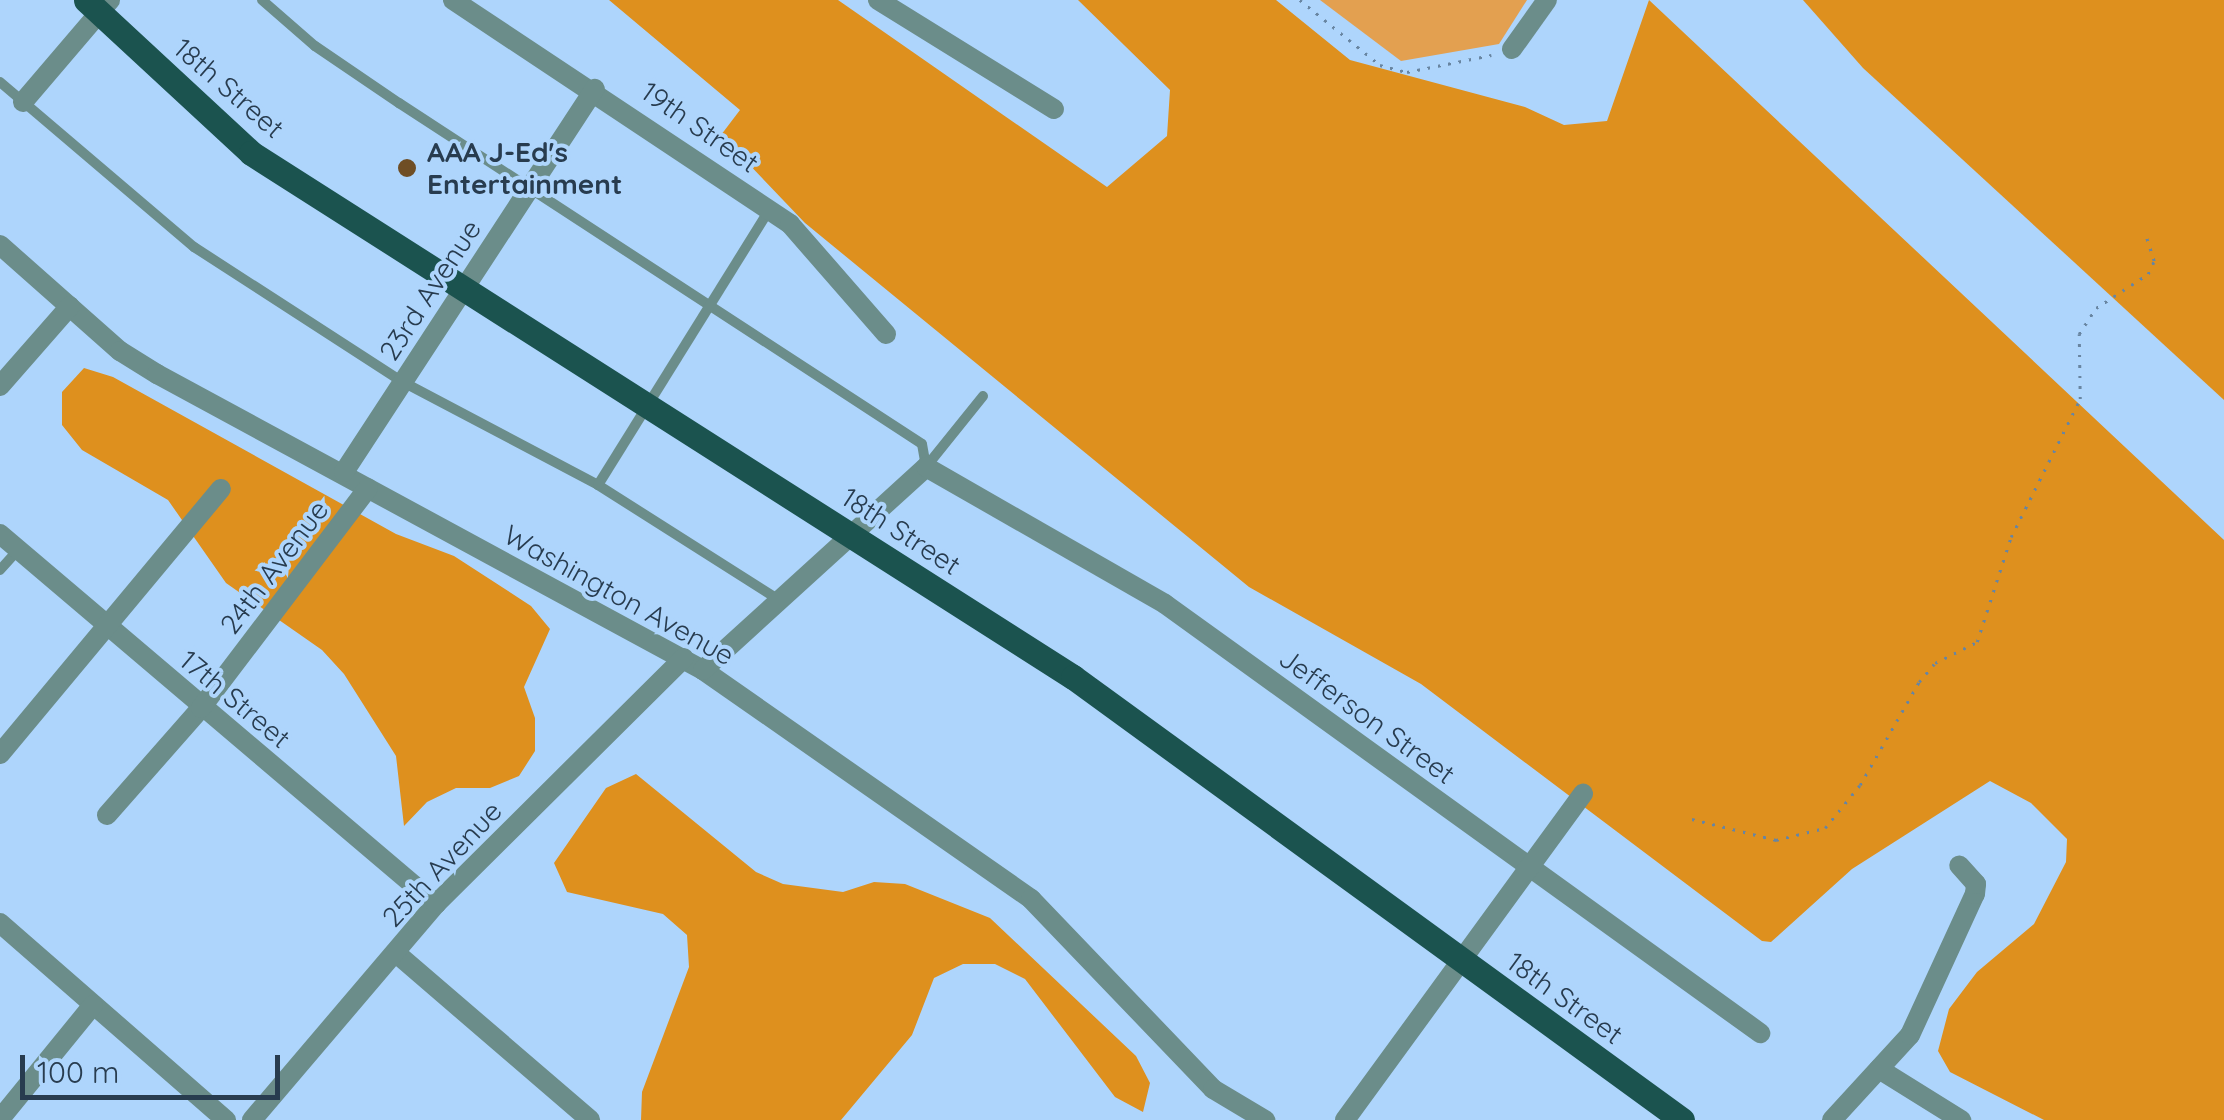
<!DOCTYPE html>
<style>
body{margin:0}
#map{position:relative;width:2224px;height:1120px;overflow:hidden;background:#aed5fc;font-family:Quicksand,sans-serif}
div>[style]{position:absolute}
.green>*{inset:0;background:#e3a050}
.forest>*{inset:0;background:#de901e}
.path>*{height:2.5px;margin-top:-1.25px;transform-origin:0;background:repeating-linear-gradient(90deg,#6885a1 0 2.5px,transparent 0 10.5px)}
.lane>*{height:10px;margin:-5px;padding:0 5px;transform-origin:5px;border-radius:5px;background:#6b8d8a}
.street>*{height:20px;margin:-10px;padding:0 10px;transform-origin:10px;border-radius:10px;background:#6b8d8a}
.primary>*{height:25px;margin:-12.5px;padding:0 12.5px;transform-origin:12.5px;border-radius:12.5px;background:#1b534f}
.dots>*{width:28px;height:28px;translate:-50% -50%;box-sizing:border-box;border:5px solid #aed5fc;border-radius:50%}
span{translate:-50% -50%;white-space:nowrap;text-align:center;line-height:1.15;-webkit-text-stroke:8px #aed5fc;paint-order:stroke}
.street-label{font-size:28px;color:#283c4f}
.poi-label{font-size:28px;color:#283c4f;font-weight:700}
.left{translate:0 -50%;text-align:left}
.scale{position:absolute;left:20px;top:1055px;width:260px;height:45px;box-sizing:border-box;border:5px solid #283c4f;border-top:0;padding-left:12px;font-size:30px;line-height:35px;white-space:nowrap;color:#283c4f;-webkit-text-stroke:8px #aed5fc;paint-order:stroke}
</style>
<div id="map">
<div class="green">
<i style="clip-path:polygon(1320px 0,1527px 0,1499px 44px,1401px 61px)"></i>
</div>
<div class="forest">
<i style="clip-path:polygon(609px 0,838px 0,1107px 187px,1167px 136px,1170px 90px,1078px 0,1276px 0,1350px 60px,1525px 107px,1564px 125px,1607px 121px,1649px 0,2224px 540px,2224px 1120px,2044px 1120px,1950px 1072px,1938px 1051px,1949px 1009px,1977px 972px,2034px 924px,2066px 862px,2067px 839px,2031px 803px,1990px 781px,1852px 869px,1771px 942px,1762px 941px,1421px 684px,1249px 587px,805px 223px,721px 135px,740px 110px)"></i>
<i style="clip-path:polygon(1803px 0,2224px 0,2224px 400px,1863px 68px)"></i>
<i style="clip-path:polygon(84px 368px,113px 377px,396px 534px,454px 556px,531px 606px,550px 629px,524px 687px,535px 718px,535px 751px,519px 776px,490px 788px,456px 788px,427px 802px,404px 826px,396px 756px,344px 674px,322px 650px,226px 583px,168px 500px,82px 450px,62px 425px,62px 392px)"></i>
<i style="clip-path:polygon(636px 774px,756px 872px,783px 884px,843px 892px,874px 882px,905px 884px,990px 918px,1136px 1056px,1150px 1083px,1143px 1112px,1115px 1097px,1025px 979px,995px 964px,963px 964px,934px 978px,912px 1035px,841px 1120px,641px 1120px,642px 1092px,689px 967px,687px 935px,663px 914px,567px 892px,554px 863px,606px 788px)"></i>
</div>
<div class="path">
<i style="left:1300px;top:0;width:103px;rotate:39.1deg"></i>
<i style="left:1380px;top:65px;width:28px;rotate:15deg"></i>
<i style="left:1407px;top:72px;width:86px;rotate:-11.4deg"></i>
<i style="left:1692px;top:819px;width:87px;rotate:14deg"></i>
<i style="left:1776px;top:840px;width:50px;rotate:-13.8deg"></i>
<i style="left:1825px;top:828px;width:55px;rotate:-50.9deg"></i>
<i style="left:1860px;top:785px;width:119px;rotate:-60.2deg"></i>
<i style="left:1919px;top:682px;width:25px;rotate:-50deg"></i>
<i style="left:1935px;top:663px;width:47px;rotate:-26.6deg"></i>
<i style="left:1977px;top:642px;width:110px;rotate:-72.1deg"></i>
<i style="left:2011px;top:537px;width:154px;rotate:-63.4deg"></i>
<i style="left:2080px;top:399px;width:65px;rotate:-90.9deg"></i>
<i style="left:2079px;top:334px;width:31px;rotate:-57deg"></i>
<i style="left:2096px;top:308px;width:62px;rotate:-33.2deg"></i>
<i style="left:2148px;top:274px;width:14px;rotate:-65deg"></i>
<i style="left:2154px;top:261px;width:29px;rotate:-108deg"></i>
</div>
<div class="lane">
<i style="left:262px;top:0;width:70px;rotate:41deg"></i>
<i style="left:315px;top:46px;width:102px;rotate:34.2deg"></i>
<i style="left:399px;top:103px;width:624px;rotate:33.1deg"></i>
<i style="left:922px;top:444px;width:23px;rotate:80deg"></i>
<i style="left:0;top:82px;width:255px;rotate:40.4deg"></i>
<i style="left:194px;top:247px;width:249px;rotate:32.9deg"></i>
<i style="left:403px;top:382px;width:221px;rotate:27.8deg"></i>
<i style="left:598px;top:485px;width:214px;rotate:32.4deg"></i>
<i style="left:926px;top:467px;width:91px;rotate:-51.2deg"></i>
<i style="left:598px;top:485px;width:324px;rotate:-58.1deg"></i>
<i style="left:0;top:570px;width:27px;rotate:-48deg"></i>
</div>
<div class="street">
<i style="left:453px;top:0;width:405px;rotate:33.6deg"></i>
<i style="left:790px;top:224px;width:146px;rotate:48.9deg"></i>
<i style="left:878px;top:0;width:207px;rotate:31.8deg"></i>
<i style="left:1512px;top:49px;width:60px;rotate:-54.5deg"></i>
<i style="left:23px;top:102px;width:134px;rotate:-49.5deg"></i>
<i style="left:0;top:245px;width:160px;rotate:41.5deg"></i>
<i style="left:120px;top:351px;width:44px;rotate:31.9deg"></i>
<i style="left:157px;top:374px;width:621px;rotate:28.46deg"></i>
<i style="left:703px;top:670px;width:400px;rotate:34.9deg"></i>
<i style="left:1031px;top:899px;width:263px;rotate:46.2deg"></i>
<i style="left:1213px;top:1089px;width:61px;rotate:30.8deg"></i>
<i style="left:0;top:386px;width:106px;rotate:-48.8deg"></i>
<i style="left:344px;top:472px;width:458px;rotate:-56.8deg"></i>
<i style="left:0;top:534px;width:572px;rotate:40.32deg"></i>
<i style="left:703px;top:670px;width:302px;rotate:-42.3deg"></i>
<i style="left:926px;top:467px;width:275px;rotate:29.8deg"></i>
<i style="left:1165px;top:604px;width:734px;rotate:35.79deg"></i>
<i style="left:0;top:754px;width:345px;rotate:-50.2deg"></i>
<i style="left:107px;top:815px;width:142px;rotate:-48.7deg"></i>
<i style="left:201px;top:708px;width:276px;rotate:-52.8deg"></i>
<i style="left:0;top:923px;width:300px;rotate:41.1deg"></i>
<i style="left:396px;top:953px;width:256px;rotate:40.7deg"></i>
<i style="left:1879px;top:1069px;width:97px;rotate:31.9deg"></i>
<i style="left:0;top:1119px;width:147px;rotate:-50.8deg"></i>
<i style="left:252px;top:1120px;width:284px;rotate:-49.6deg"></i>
<i style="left:436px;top:904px;width:349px;rotate:-44.8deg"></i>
<i style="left:1345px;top:1120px;width:404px;rotate:-53.9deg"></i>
<i style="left:1832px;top:1120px;width:115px;rotate:-47.5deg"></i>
<i style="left:1910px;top:1035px;width:155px;rotate:-65.3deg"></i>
<i style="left:1975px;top:894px;width:10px;rotate:-84deg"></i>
<i style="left:1976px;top:884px;width:25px;rotate:-132deg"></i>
</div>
<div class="primary">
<i style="left:86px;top:0;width:225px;rotate:42.8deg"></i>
<i style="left:251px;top:153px;width:975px;rotate:32.52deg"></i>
<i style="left:1073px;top:677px;width:753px;rotate:36.03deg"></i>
</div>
<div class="dots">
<i style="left:407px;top:168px;background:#6f4e25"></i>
</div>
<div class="street-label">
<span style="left:229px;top:88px;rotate:41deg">18th Street</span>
<span style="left:700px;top:127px;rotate:35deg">19th Street</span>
<span style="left:430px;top:290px;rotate:-57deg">23rd Avenue</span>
<span style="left:901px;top:531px;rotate:33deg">18th Street</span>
<span style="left:274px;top:567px;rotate:-53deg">24th Avenue</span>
<span style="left:619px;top:595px;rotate:29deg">Washington Avenue</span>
<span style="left:235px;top:699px;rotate:40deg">17th Street</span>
<span style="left:1367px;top:716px;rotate:36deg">Jefferson Street</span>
<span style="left:442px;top:864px;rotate:-47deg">25th Avenue</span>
<span style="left:1565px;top:998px;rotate:36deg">18th Street</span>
</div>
<div class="poi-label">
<span class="left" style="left:427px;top:168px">AAA J-Ed's<br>Entertainment</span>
</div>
<div class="scale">100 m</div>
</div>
